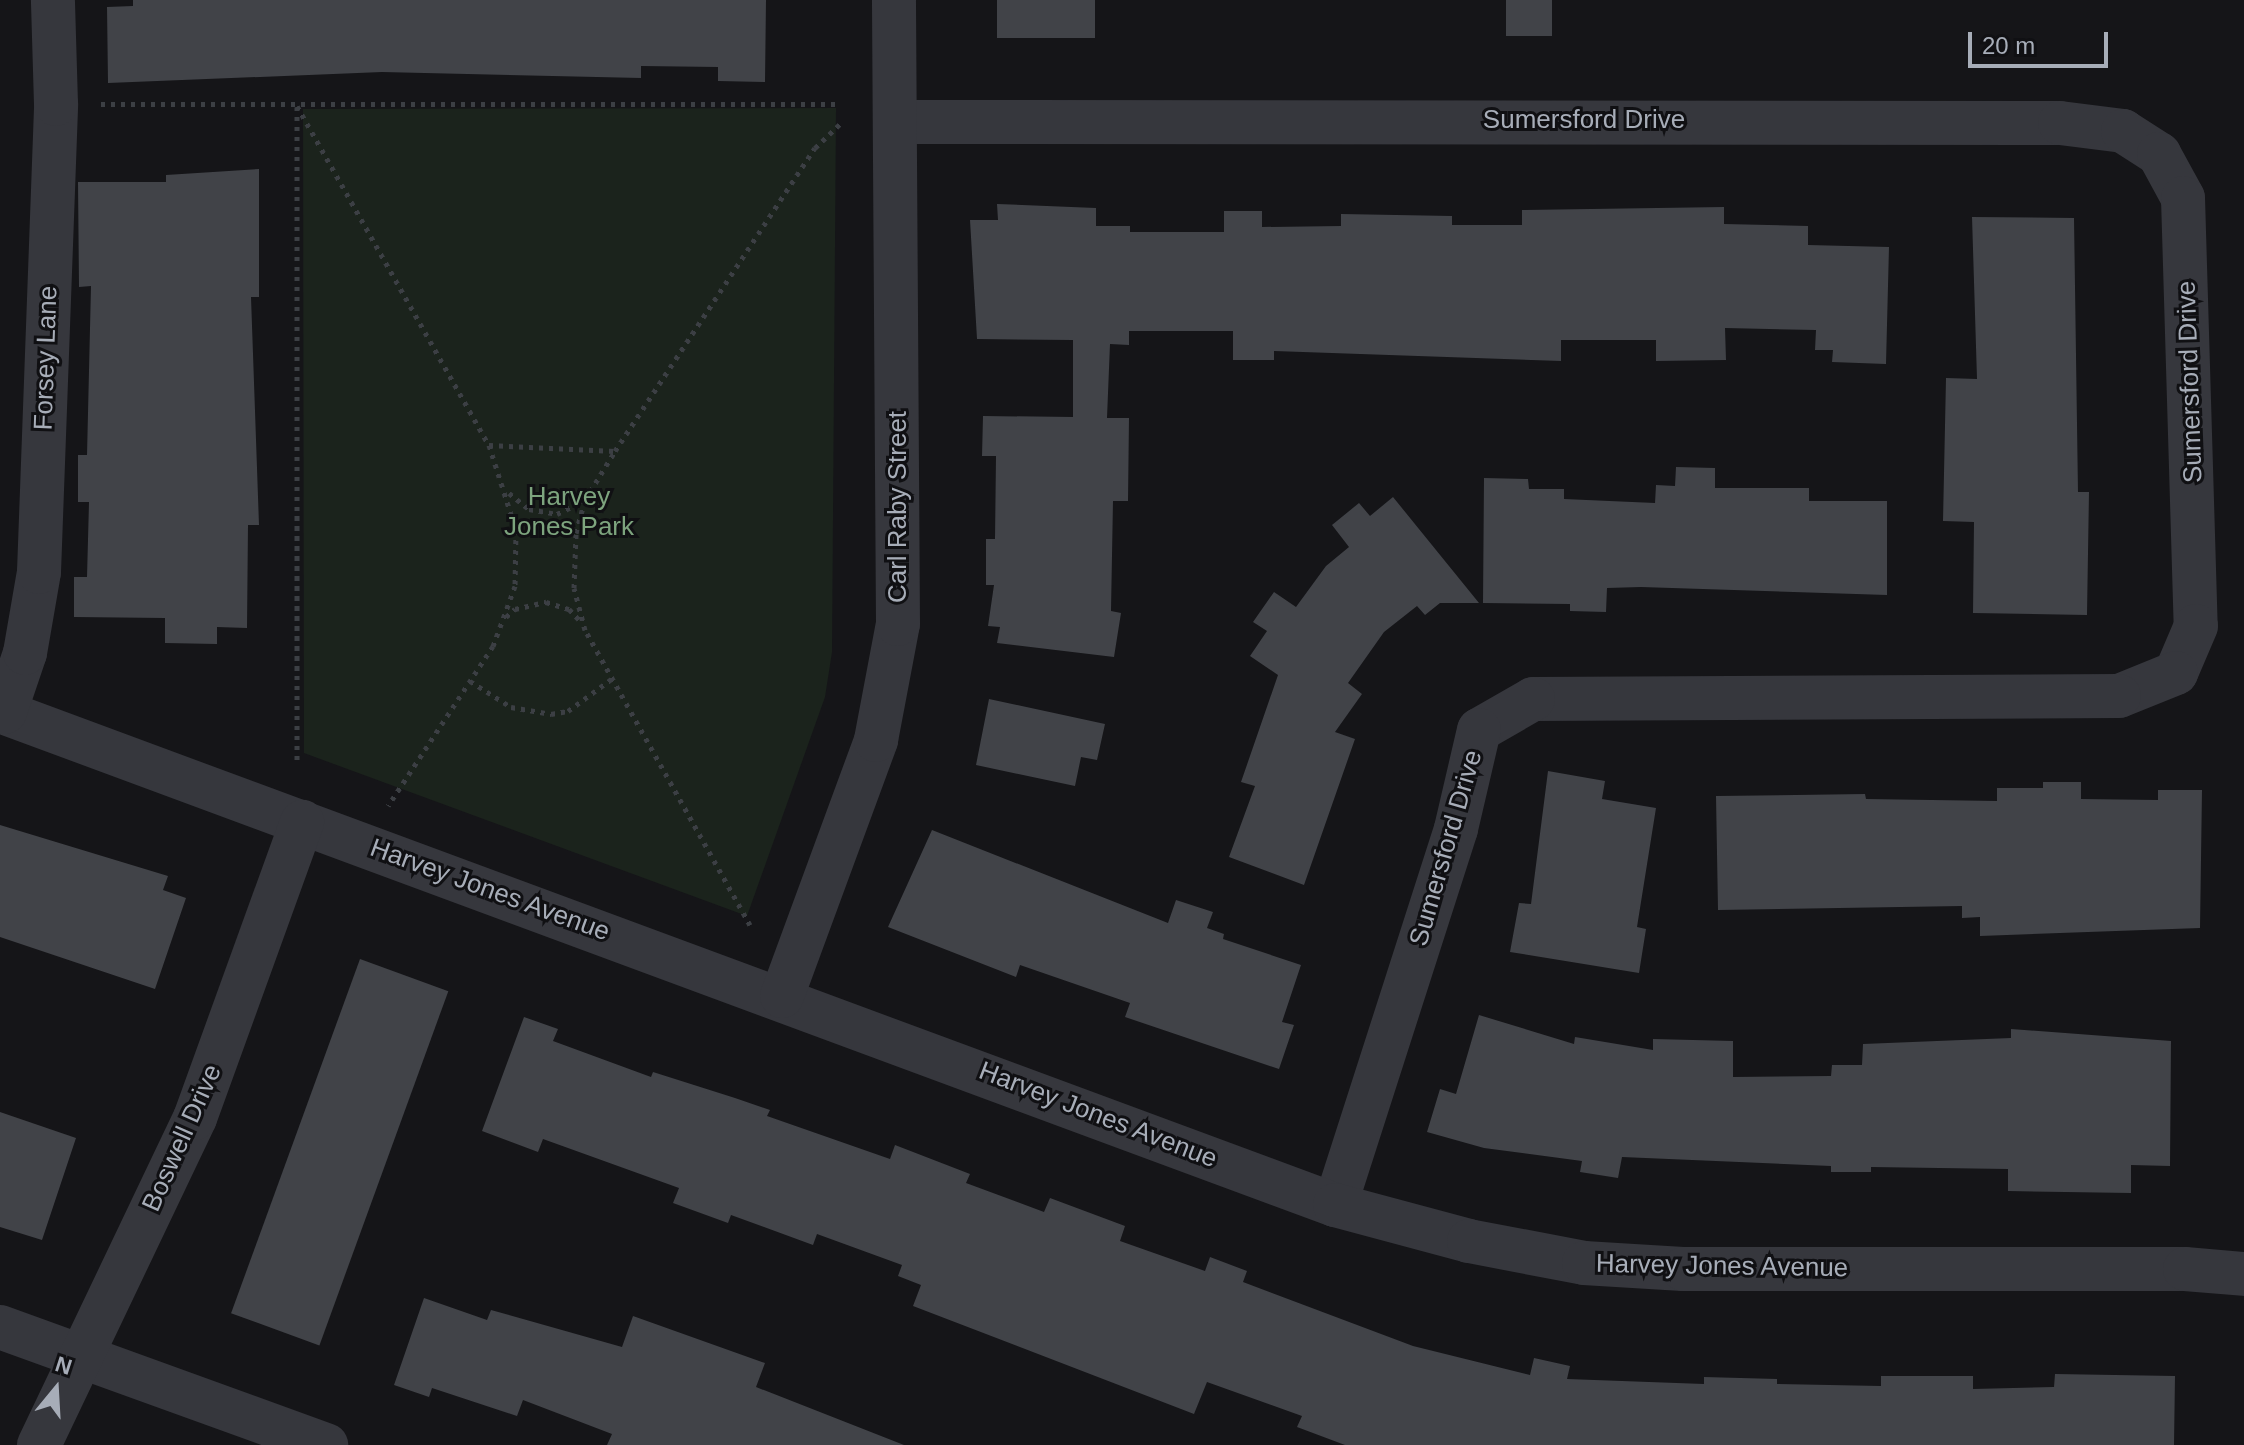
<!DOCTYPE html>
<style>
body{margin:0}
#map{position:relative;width:2244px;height:1445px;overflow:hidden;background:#151518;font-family:Helvetica,sans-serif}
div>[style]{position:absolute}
.green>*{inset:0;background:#1b231c}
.building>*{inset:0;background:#414348;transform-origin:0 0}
.path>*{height:5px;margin-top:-2.5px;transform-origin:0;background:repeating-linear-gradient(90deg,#3c3f44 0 4px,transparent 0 10px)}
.minor>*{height:44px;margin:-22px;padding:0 22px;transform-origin:22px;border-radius:22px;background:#36373d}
span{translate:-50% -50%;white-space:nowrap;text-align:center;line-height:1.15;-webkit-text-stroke:6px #101013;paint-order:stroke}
.street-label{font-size:26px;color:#a7adb8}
.park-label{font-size:26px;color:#7da47e}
.north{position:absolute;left:16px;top:1349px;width:80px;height:80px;-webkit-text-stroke:6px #101013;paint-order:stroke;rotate:18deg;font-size:22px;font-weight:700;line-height:32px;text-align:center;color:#a7adb8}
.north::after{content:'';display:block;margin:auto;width:28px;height:36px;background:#a7adb8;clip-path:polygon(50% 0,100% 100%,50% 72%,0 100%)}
.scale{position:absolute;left:1968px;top:32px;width:140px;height:36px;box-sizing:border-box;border:4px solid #a7adb8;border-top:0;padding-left:10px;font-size:24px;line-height:28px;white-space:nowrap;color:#a7adb8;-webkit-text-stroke:6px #101013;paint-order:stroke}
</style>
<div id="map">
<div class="green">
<i style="clip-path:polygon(836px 108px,832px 652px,825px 697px,747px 916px,304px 753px,303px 109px)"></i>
</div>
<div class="building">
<i style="clip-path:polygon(133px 0,766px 0,765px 82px,718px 81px,718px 67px,641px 66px,641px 78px,382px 72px,108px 83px,107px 7px,133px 6px)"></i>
<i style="left:997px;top:0;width:98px;height:38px"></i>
<i style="left:1506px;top:0;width:46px;height:36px"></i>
<i style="clip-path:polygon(259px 169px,259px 297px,251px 297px,259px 525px,248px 525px,247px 628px,217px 627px,217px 644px,165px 643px,165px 618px,74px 617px,74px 577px,87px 577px,89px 502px,78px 502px,78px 455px,87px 455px,91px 286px,79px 287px,78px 182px,166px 182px,166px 175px)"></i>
<i style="clip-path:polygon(997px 204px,1096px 208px,1096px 226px,1130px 226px,1130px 232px,1224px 232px,1224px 211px,1262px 211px,1262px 227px,1341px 226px,1341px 214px,1452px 216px,1452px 225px,1522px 225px,1522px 210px,1724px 207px,1724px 224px,1808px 226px,1808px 245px,1889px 247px,1886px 364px,1832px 362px,1833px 350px,1815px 350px,1816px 330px,1725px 328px,1726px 360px,1656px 361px,1656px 340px,1561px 340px,1561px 361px,1274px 351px,1274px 360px,1233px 360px,1233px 331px,1129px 331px,1129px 345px,1110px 344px,1107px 418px,1129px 418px,1128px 501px,1113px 501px,1111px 611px,1121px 613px,1114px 657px,997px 643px,1000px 627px,988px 626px,994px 585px,986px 585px,986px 539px,995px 539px,996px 456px,982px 456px,983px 416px,1073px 417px,1073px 340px,977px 339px,970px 220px,998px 220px)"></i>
<i style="clip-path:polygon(1972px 217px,2074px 218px,2078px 492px,2089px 492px,2087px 615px,1973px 613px,1974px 522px,1943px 521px,1946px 378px,1977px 379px)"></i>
<i style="clip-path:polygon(1676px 467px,1715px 468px,1715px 488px,1809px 488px,1809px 501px,1887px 501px,1887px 595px,1641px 587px,1607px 588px,1606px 612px,1570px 611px,1570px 604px,1483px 603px,1484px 478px,1528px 479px,1529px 489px,1564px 489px,1564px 499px,1655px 503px,1656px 485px,1675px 486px)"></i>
<i style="clip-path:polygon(1393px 497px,1479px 603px,1440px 603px,1425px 615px,1417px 606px,1384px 632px,1348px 683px,1362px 694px,1335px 732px,1355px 739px,1304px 885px,1229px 857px,1255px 786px,1241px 782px,1278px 675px,1250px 656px,1267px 631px,1253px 622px,1274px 592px,1296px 607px,1326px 566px,1349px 547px,1332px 525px,1359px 503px,1370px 516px)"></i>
<i style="clip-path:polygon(989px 699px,1105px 724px,1097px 760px,1081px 757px,1075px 786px,976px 765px)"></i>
<i style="clip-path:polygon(1548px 771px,1605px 781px,1602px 799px,1656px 808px,1637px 927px,1646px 929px,1639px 973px,1510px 952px,1519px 903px,1531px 904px)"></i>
<i style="clip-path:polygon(2043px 782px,2081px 782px,2081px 799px,2158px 800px,2158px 790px,2202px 790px,2200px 928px,1980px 936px,1980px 917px,1962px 918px,1962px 906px,1718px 910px,1716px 796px,1865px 794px,1866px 799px,1997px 801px,1997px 788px,2043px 788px)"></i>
<i style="clip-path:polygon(0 825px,168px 876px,163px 890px,186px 898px,155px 989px,0 937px)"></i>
<i style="clip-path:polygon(932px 830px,1168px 923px,1176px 900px,1213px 912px,1207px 928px,1224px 934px,1223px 939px,1301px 965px,1282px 1022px,1294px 1025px,1279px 1069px,1125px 1017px,1130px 1003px,1020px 965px,1016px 977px,888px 927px)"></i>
<i style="left:360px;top:959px;width:94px;height:377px;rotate:20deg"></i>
<i style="clip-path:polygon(1479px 1015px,1574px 1044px,1575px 1037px,1653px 1050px,1653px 1039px,1733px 1041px,1733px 1077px,1831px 1076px,1832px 1065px,1862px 1065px,1863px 1044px,2011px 1038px,2011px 1029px,2171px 1041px,2170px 1166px,2131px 1165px,2131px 1193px,2008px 1191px,2008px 1169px,1871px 1167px,1871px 1172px,1831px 1172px,1831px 1166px,1622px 1157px,1618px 1178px,1580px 1172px,1582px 1161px,1484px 1148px,1427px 1132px,1440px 1089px,1456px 1094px)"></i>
<i style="clip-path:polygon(524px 1017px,558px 1029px,553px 1041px,651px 1077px,653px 1072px,735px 1098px,770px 1110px,767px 1116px,890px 1159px,895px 1145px,970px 1174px,966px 1183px,1044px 1212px,1050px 1198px,1125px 1226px,1120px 1241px,1205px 1271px,1210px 1257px,1247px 1271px,1243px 1282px,1413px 1346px,1530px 1375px,1534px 1358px,1570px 1366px,1567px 1379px,1704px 1384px,1704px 1377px,1777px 1379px,1777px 1384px,1881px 1386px,1881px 1376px,1973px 1376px,1973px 1389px,2054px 1387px,2055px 1374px,2175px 1376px,2174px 1445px,1345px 1445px,1297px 1427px,1302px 1416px,1207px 1382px,1194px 1414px,913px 1306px,921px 1285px,898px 1276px,902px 1265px,817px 1234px,813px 1245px,731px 1215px,728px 1223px,673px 1203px,679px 1188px,543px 1139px,538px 1152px,482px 1131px)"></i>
<i style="clip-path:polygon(0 1112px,76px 1138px,42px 1240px,0 1227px)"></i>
<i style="clip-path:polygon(424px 1298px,487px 1320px,491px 1310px,622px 1347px,633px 1316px,765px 1363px,756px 1387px,904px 1445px,607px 1445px,612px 1434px,523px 1400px,517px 1416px,432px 1388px,429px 1397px,394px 1385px)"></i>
</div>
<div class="path">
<i style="left:101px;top:104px;width:739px"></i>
<i style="left:297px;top:106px;width:390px;rotate:60.5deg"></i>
<i style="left:489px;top:445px;width:89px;rotate:72.4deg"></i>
<i style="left:516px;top:530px;width:56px;rotate:91deg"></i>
<i style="left:515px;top:586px;width:64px;rotate:110.1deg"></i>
<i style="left:493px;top:646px;width:191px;rotate:123.3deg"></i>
<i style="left:489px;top:445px;width:126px;rotate:2.7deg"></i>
<i style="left:509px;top:493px;width:26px;rotate:39deg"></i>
<i style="left:529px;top:509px;width:28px;rotate:10deg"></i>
<i style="left:557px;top:514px;width:30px;rotate:-26deg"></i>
<i style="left:506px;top:617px;width:12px;rotate:-42deg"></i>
<i style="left:515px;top:609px;width:32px;rotate:-13deg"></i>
<i style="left:546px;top:602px;width:24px;rotate:17deg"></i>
<i style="left:569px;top:609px;width:18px;rotate:47deg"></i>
<i style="left:470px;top:681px;width:49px;rotate:32.4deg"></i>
<i style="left:511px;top:707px;width:41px;rotate:9.9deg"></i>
<i style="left:551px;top:714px;width:17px;rotate:-10deg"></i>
<i style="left:568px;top:711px;width:56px;rotate:-36.3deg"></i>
<i style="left:297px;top:760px;width:653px;rotate:-90deg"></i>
<i style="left:750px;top:925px;width:338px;rotate:-119.2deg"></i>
<i style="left:585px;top:630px;width:43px;rotate:-104.7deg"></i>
<i style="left:574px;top:588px;width:55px;rotate:-87.9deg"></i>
<i style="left:576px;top:533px;width:34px;rotate:-75deg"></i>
<i style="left:585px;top:500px;width:57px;rotate:-58.5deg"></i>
<i style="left:615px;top:451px;width:363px;rotate:-56.6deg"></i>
<i style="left:815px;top:148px;width:35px;rotate:-44deg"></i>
</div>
<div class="minor">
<i style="left:898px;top:122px;width:1162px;rotate:0.05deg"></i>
<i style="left:2060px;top:123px;width:64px;rotate:7.2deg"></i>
<i style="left:2123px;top:131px;width:43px;rotate:32.6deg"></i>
<i style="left:2159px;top:154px;width:50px;rotate:61.4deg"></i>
<i style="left:2183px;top:198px;width:428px;rotate:88.3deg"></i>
<i style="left:2196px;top:626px;width:51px;rotate:113.1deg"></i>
<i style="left:2176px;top:673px;width:61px;rotate:158deg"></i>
<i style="left:2119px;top:696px;width:586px;rotate:179.71deg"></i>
<i style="left:1533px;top:699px;width:62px;rotate:150.1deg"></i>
<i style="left:1479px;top:730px;width:102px;rotate:103.1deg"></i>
<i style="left:1456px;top:829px;width:395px;rotate:107.8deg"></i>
<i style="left:0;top:711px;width:1423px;rotate:20.31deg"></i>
<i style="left:1335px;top:1205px;width:139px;rotate:15deg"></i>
<i style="left:1469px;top:1241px;width:117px;rotate:10.8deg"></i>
<i style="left:1584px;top:1263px;width:99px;rotate:3.5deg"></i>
<i style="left:1683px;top:1269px;width:502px"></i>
<i style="left:2185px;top:1269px;width:59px;rotate:4.8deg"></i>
<i style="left:5px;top:712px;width:62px;rotate:-71.3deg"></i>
<i style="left:25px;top:653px;width:82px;rotate:-80.2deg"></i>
<i style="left:39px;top:572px;width:468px;rotate:-87.9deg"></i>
<i style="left:56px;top:104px;width:104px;rotate:-91.7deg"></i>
<i style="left:782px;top:996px;width:273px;rotate:-69.8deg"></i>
<i style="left:876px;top:740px;width:118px;rotate:-79.3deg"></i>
<i style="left:898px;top:624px;width:624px;rotate:-90.37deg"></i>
<i style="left:0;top:1327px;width:347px;rotate:19.9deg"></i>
<i style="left:39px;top:1445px;width:362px;rotate:-64.5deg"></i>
<i style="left:195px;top:1118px;width:315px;rotate:-70.1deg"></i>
</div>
<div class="street-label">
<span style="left:1584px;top:120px">Sumersford Drive</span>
<span style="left:46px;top:358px;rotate:-88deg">Forsey Lane</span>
<span style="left:2190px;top:382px;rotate:-92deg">Sumersford Drive</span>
<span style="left:898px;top:507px;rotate:-90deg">Carl Raby Street</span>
<span style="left:1446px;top:848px;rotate:-74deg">Sumersford Drive</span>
<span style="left:490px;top:890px;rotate:20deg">Harvey Jones Avenue</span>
<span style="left:1098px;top:1115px;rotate:21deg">Harvey Jones Avenue</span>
<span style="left:182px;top:1138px;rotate:-66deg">Boswell Drive</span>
<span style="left:1722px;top:1266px;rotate:1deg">Harvey Jones Avenue</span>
</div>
<div class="park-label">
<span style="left:569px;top:512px">Harvey<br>Jones Park</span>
</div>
<div class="north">N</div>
<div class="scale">20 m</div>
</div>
